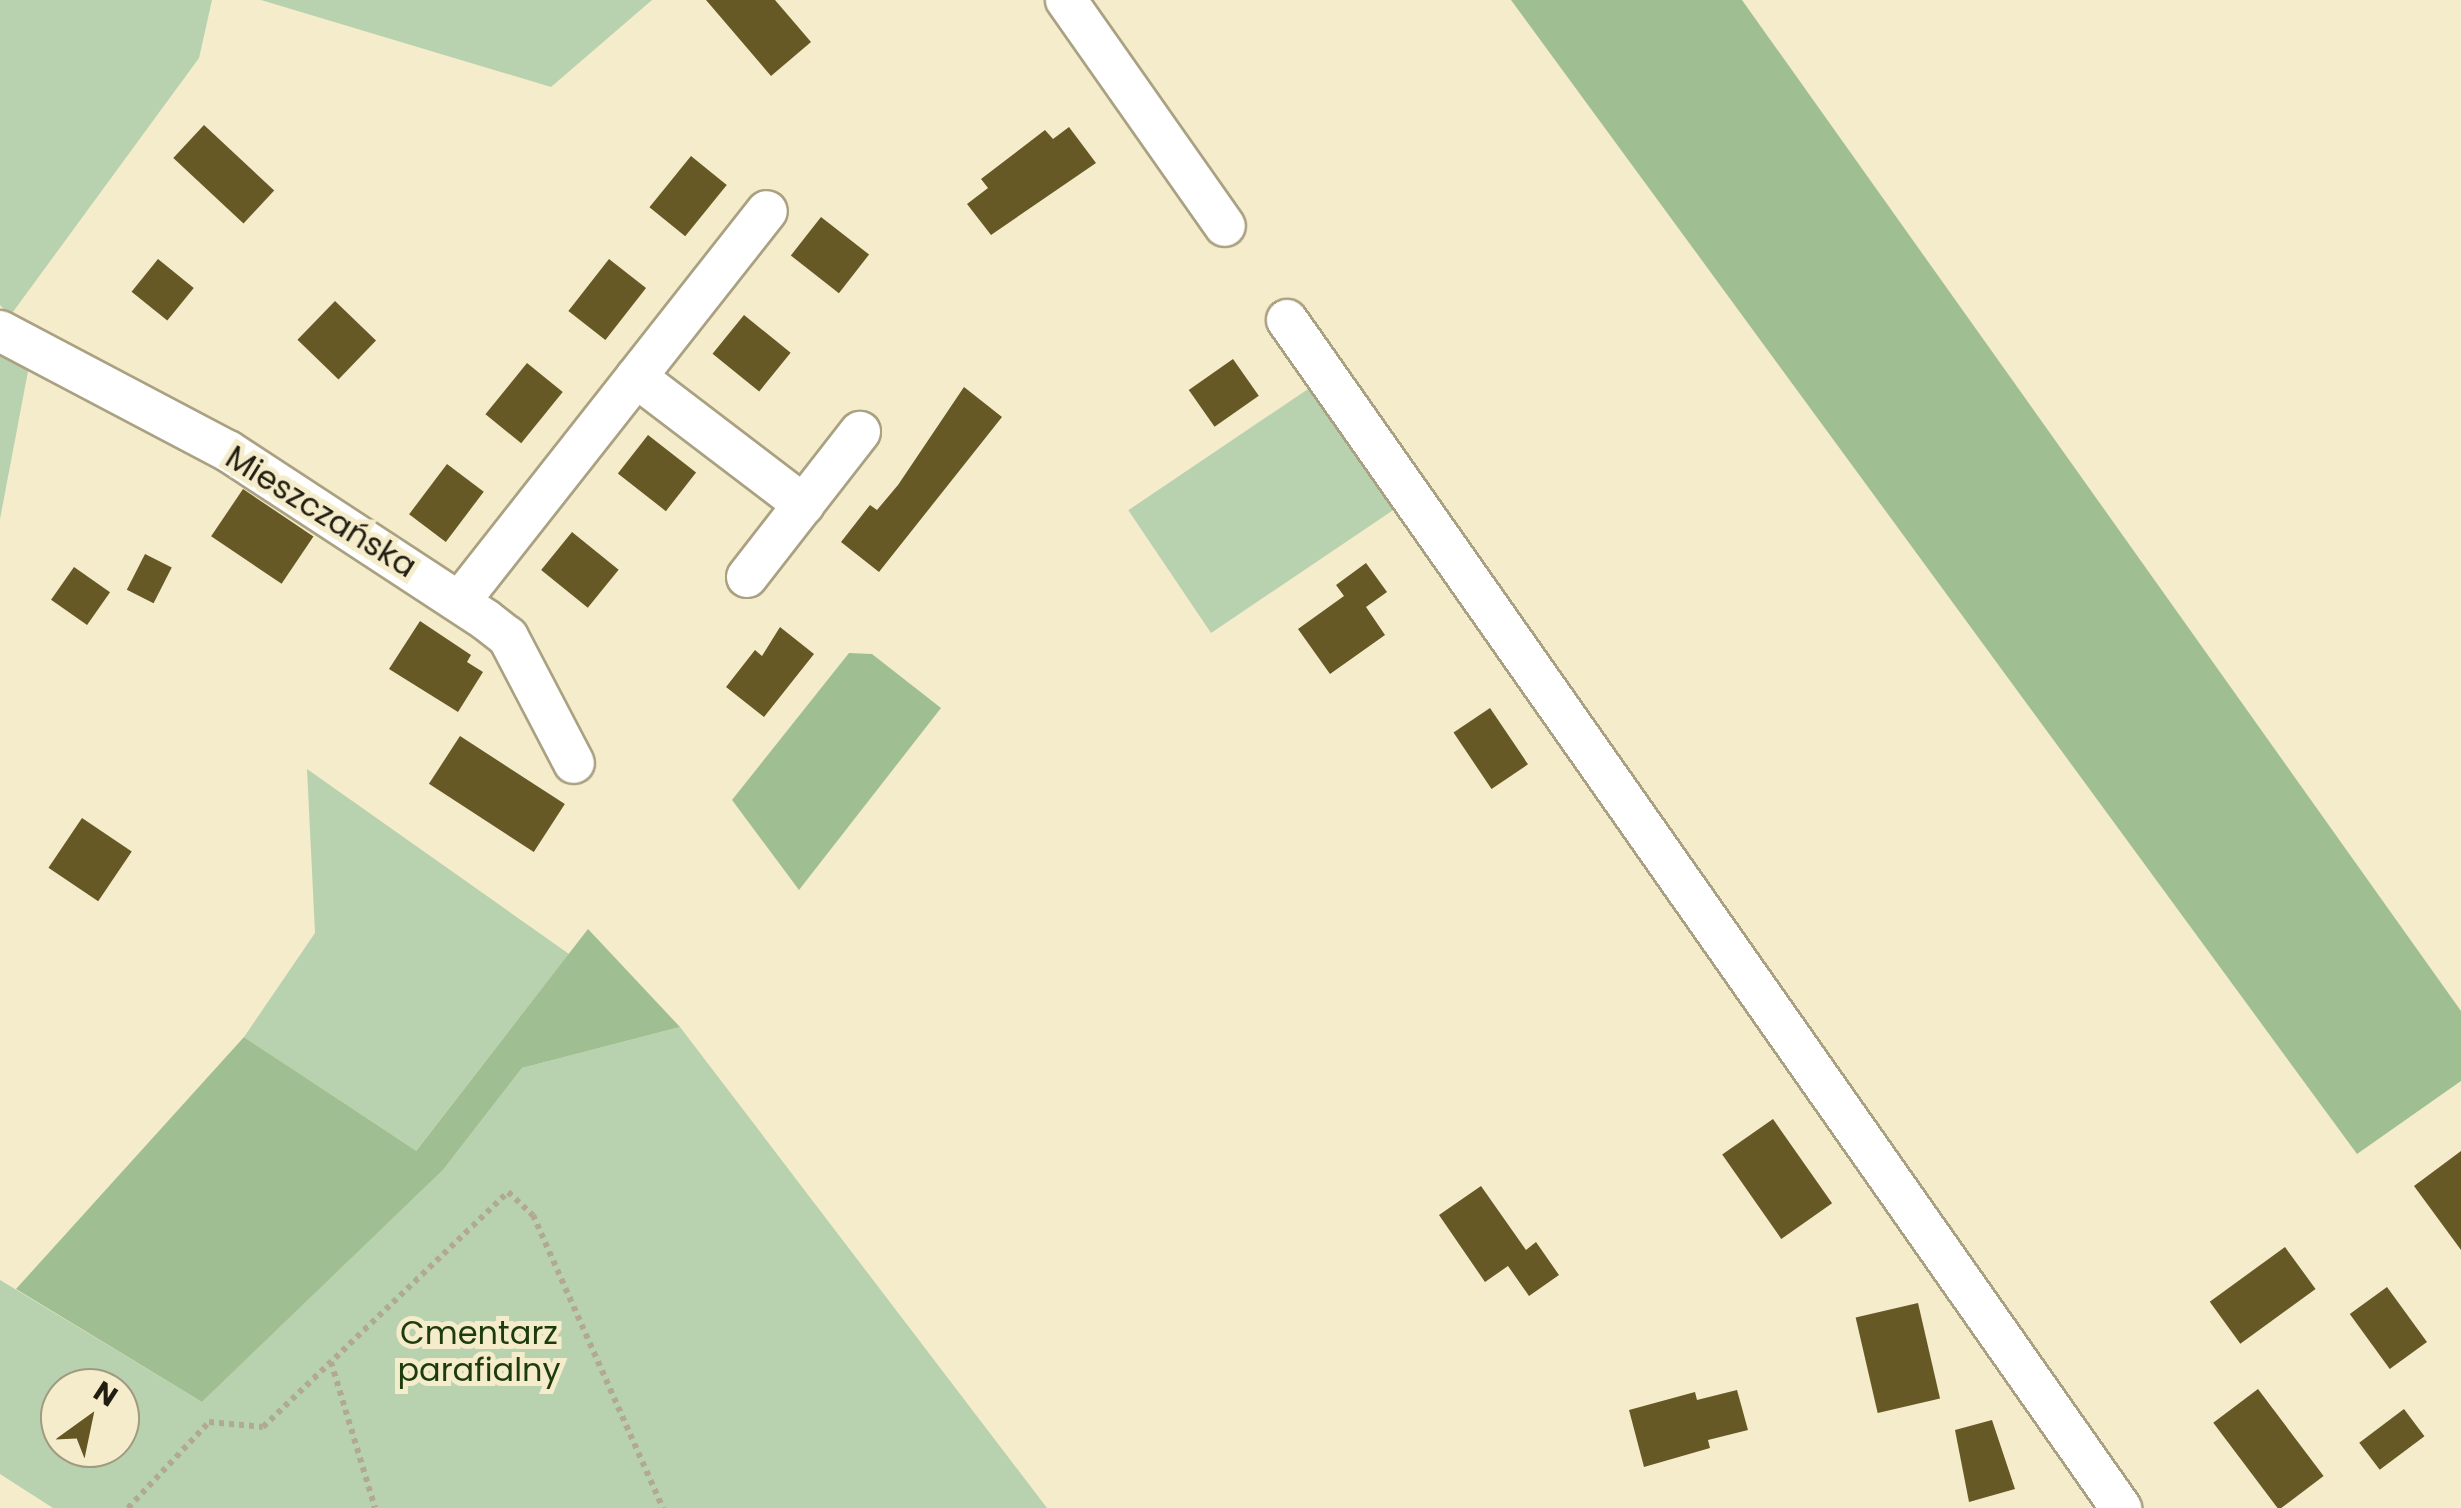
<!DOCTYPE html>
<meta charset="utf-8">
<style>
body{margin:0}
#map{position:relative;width:2461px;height:1508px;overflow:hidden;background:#f5eccb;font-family:Poppins,sans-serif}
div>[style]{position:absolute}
.green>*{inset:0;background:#b8d1af;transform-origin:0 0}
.forest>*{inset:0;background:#9fbf92}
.building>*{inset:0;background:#675926;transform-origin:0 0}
.path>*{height:6px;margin-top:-3px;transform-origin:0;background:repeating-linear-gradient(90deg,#b1aa90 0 5px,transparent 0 10px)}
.roads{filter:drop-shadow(2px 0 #aaa182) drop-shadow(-2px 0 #aaa182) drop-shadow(0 2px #aaa182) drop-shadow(0 -2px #aaa182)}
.minor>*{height:40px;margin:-20px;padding:0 20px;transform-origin:20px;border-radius:20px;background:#fff}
span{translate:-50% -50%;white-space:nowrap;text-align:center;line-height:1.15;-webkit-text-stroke:10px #f5eccb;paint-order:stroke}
.street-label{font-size:32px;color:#211e11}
.park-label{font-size:32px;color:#1d3c0d}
.north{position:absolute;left:40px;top:1368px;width:100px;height:100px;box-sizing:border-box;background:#f5eccb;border:2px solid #a09a81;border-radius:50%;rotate:33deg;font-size:28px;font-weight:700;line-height:40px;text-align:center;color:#211e11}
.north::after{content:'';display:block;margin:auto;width:35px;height:45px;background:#655724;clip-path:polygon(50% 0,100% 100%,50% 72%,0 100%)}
</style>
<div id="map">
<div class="green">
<i style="clip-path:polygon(0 0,212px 0,199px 58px,10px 316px,0 305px)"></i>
<i style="clip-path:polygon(261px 0,652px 0,551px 87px)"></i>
<i style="clip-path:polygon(0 351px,29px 366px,0 519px)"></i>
<i style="left:1314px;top:385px;width:148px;height:224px;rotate:56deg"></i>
<i style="clip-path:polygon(307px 769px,569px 954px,415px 1152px,244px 1037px,315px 933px)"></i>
<i style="clip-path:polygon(evenodd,680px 1027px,1047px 1508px,53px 1508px,0 1474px,0 1280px,202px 1402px,443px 1170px,522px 1068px,680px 1027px,60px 1388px,120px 1388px,120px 1448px,60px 1448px,60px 1388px)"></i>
</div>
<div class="forest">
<i style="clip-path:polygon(1511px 0,1742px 0,2461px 1011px,2461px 1081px,2357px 1154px)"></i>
<i style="clip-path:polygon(849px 653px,872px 654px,941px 708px,799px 890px,732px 800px)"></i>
<i style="clip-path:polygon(588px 929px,680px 1027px,522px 1068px,443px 1170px,202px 1402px,16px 1289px,244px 1037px,416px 1151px)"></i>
</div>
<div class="building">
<i style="clip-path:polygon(706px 0,775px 0,811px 42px,771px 76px)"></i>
<i style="left:204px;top:125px;width:96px;height:45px;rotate:43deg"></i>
<i style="clip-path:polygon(1069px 127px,1096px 163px,991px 235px,967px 204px,988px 188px,981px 179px,1045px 130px,1053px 139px)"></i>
<i style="left:691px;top:156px;width:46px;height:66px;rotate:39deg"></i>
<i style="left:821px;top:217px;width:61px;height:49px;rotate:38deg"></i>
<i style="left:158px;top:259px;width:46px;height:42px;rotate:39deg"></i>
<i style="left:609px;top:259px;width:47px;height:66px;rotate:38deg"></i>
<i style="left:335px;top:301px;width:57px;height:54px;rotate:44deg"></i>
<i style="left:744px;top:315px;width:60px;height:50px;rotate:39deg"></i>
<i style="left:1233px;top:359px;width:45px;height:54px;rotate:55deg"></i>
<i style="left:527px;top:363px;width:46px;height:66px;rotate:39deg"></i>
<i style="clip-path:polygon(964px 387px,1002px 417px,879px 572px,841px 542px,870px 505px,877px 510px,898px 485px)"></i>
<i style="left:648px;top:435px;width:61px;height:49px;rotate:38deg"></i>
<i style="left:447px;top:464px;width:46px;height:63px;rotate:37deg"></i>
<i style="left:243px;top:489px;width:85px;height:57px;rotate:34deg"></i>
<i style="left:572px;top:532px;width:60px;height:49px;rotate:39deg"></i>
<i style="left:145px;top:554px;width:30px;height:40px;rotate:27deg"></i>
<i style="clip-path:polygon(1366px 563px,1387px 592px,1366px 607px,1385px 635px,1330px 674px,1298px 629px,1344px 596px,1336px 585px)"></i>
<i style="left:74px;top:567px;width:44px;height:40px;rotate:35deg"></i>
<i style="clip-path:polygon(420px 621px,471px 655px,467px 662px,483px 672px,458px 712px,389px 669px)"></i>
<i style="clip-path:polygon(780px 627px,814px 654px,764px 717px,726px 687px,755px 650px,762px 656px)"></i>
<i style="left:1490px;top:708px;width:68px;height:44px;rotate:56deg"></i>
<i style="left:460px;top:736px;width:125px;height:57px;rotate:33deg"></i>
<i style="left:82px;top:818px;width:60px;height:60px;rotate:34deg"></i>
<i style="left:1773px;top:1119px;width:103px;height:62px;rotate:55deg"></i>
<i style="clip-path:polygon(2461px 1151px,2461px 1250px,2414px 1186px)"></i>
<i style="clip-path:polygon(1481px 1186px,1526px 1250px,1536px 1242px,1559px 1275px,1529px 1296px,1508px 1266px,1485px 1282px,1439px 1215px)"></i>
<i style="left:2285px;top:1247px;width:52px;height:93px;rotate:54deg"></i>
<i style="left:2387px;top:1287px;width:68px;height:46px;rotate:54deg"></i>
<i style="left:1918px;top:1303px;width:98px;height:64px;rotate:77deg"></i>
<i style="left:2258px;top:1389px;width:109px;height:56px;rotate:53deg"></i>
<i style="clip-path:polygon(1737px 1390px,1748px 1430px,1708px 1440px,1710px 1448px,1644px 1467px,1629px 1410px,1695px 1392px,1697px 1400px)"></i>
<i style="left:2404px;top:1409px;width:34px;height:56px;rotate:53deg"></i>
<i style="clip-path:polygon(1992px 1420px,2015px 1489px,1969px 1502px,1955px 1430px)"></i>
</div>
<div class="path">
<i style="left:331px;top:1362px;width:152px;rotate:73.2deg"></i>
<i style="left:128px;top:1508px;width:118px;rotate:-46.7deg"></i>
<i style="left:209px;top:1422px;width:54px;rotate:5.3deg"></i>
<i style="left:263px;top:1427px;width:339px;rotate:-43.8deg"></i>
<i style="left:508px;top:1192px;width:34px;rotate:43deg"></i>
<i style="left:533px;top:1215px;width:321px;rotate:66.1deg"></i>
</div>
<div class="roads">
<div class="minor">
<i style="left:1066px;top:0;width:276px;rotate:54.9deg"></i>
<i style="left:1287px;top:320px;width:1452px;rotate:54.93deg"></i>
<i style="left:0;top:331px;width:258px;rotate:27.8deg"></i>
<i style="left:228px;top:451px;width:308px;rotate:33.2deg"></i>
<i style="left:486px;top:620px;width:28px;rotate:38deg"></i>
<i style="left:508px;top:637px;width:142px;rotate:62.4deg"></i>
<i style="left:636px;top:377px;width:211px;rotate:37.3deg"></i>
<i style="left:747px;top:577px;width:184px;rotate:-52.1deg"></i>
<i style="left:460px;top:601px;width:496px;rotate:-51.8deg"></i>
</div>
</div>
<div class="street-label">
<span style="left:321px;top:512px;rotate:32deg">Mieszczańska</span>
</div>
<div class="park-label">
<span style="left:479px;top:1352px">Cmentarz<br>parafialny</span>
</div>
<div class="north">N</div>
</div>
